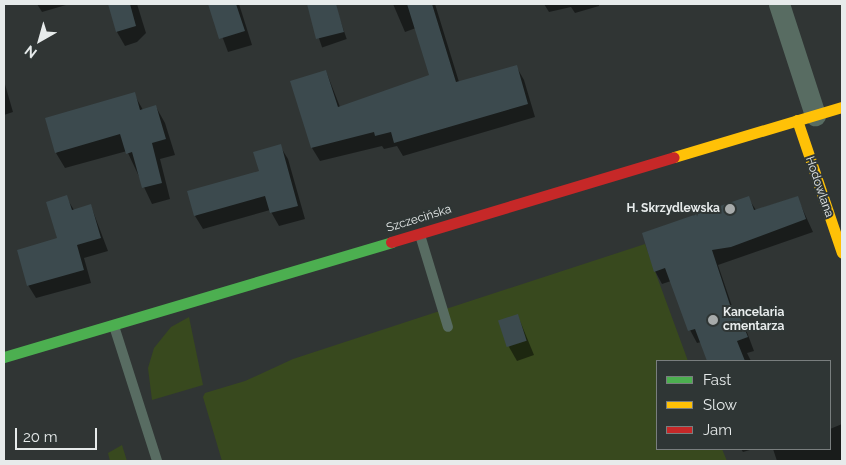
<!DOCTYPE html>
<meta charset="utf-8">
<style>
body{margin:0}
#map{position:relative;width:846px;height:465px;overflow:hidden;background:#303534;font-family:Raleway,sans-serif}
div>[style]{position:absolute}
.green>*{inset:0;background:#38491e}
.shadow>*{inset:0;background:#0007;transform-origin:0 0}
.building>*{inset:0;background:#3c4a4e;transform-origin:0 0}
.lane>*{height:10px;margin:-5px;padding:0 5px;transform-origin:5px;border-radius:5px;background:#586c62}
.street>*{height:21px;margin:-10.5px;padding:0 10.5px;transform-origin:10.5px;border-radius:10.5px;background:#586c62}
.fast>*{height:11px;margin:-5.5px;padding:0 5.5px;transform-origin:5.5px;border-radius:5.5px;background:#4caf50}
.slow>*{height:11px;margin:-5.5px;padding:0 5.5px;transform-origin:5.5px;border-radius:5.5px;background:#ffc107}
.jam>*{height:11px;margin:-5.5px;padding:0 5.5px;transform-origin:5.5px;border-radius:5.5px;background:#c62828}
.dots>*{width:14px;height:14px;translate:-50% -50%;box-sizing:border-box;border:2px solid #2f3635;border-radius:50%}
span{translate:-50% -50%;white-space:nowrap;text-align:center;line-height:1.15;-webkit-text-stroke:4px #2f3635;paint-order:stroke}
.street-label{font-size:12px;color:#e7ebeb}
.poi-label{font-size:12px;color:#e7ebeb;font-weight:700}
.right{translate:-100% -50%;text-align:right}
.left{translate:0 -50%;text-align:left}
.frame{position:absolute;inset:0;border:5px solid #e7ebeb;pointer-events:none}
.legend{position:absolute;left:656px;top:360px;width:175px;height:90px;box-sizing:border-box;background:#2f3635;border:1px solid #797e7e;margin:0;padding:6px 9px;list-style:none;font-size:15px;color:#e7ebeb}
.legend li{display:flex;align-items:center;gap:10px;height:25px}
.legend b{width:25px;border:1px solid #797e7e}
.north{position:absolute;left:15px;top:15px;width:50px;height:50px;-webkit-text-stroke:4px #2f3635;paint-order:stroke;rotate:218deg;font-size:14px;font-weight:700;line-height:20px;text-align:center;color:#e7ebeb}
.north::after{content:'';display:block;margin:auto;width:18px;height:22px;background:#e7ebeb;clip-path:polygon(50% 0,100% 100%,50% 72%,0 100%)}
.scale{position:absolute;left:15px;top:428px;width:82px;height:22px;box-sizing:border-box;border:2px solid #e7ebeb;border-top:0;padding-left:6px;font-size:15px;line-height:18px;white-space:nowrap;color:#e7ebeb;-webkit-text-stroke:4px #2f3635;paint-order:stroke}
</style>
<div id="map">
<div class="green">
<i style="clip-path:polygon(645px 244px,688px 361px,657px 361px,657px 449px,722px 449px,727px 461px,222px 461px,203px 397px,205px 393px,245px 381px,293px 359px)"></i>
<i style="clip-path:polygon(189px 317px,203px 385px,152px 400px,148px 368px,154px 348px,171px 327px)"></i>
<i style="clip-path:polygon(122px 445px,127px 461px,110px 461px,108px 453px)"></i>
</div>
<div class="shadow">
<i style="clip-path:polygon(37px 4px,66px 4px,66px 5px,42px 12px)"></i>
<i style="clip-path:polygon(109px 4px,137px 4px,146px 33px,137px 42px,125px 46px,117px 32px)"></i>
<i style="clip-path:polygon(210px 4px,239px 4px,252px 45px,228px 52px)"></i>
<i style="clip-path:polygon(393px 4px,435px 4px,459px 82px,516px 66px,524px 80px,535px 117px,403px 156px,397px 146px,384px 149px,382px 146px,320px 161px,312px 148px,291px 82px,326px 71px,340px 107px,431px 76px,416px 28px,405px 32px)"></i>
<i style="clip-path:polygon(544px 4px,599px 4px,599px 6px,575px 13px,571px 7px,549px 12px)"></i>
<i style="left:335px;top:5px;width:36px;height:26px;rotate:71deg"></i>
<i style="clip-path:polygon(4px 81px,13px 112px,4px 115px)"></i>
<i style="clip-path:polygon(134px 94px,143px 110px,156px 107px,165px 123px,175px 155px,160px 159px,170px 199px,152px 204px,127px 151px,65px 168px,56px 153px)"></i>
<i style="clip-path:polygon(280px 146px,288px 159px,305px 219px,279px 226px,270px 210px,203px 229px,195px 216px,260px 172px)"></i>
<i style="clip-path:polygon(66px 197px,74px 210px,91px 206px,108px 251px,84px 258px,91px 283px,36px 298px,28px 285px,58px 239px)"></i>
<i style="clip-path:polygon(797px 197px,813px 232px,718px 265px,735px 315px,738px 314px,745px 327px,754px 351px,747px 353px,751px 361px,708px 361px,701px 342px,697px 343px,690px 330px,671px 281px,662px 284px,655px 271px,748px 198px,756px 210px)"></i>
<i style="clip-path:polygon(518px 316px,534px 355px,517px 361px,509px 347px)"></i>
<i style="clip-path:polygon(842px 424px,842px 461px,777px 461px,773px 449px,830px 449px,830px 429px)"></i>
<i style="clip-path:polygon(741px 449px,753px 449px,743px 452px)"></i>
</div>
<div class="building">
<i style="clip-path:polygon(108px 4px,130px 4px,136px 26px,116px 32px)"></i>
<i style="clip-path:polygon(208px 4px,236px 4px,245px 31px,219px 39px)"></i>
<i style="clip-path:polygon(307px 4px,336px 4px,344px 32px,316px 39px)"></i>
<i style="clip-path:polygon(407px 4px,432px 4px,456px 82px,517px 65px,528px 104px,394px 143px,391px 132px,375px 136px,374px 132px,311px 148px,290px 81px,326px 70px,338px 107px,429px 75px)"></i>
<i style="clip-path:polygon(135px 92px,140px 110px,156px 105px,166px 139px,152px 143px,162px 183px,142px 188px,132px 152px,126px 154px,120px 134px,55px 153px,45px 118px)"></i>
<i style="clip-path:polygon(281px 144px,298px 206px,270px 213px,265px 196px,194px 216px,187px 191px,259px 171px,253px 152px)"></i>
<i style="clip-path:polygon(67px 195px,72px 210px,91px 204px,101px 238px,77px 245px,84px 270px,27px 286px,17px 250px,57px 238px,46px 202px)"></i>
<i style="clip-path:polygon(749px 196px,754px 210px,798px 196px,806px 219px,731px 247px,712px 250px,733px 314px,738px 312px,748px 337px,737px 341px,745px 361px,707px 361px,695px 329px,688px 331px,665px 268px,654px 272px,642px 233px)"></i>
<i style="left:518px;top:314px;width:28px;height:21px;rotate:72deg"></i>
</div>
<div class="lane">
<i style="left:420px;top:235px;width:96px;rotate:73.1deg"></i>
<i style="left:114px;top:326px;width:142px;rotate:72.3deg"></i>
</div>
<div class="street">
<i style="left:779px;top:4px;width:117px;rotate:72deg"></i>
</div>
<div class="fast">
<i style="left:4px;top:357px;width:404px;rotate:-16.5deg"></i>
</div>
<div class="slow">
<i style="left:797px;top:120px;width:140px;rotate:71.3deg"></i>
<i style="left:674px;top:157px;width:175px;rotate:-16.6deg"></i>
</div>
<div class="jam">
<i style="left:391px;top:242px;width:295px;rotate:-16.7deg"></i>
</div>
<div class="dots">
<i style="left:730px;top:209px;background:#a7abab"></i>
<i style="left:713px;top:320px;background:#a7abab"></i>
</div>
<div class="street-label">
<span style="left:819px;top:187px;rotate:71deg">Hodowlana</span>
<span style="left:419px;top:219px;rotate:-17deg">Szczecińska</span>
</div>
<div class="poi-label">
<span class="right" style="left:720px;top:209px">H. Skrzydlewska</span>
<span class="left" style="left:723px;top:320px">Kancelaria<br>cmentarza</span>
</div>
<div class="frame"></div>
<ul class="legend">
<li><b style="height:6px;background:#4caf50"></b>Fast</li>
<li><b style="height:6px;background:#ffc107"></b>Slow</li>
<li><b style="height:6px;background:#c62828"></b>Jam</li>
</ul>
<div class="north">N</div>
<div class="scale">20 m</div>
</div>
